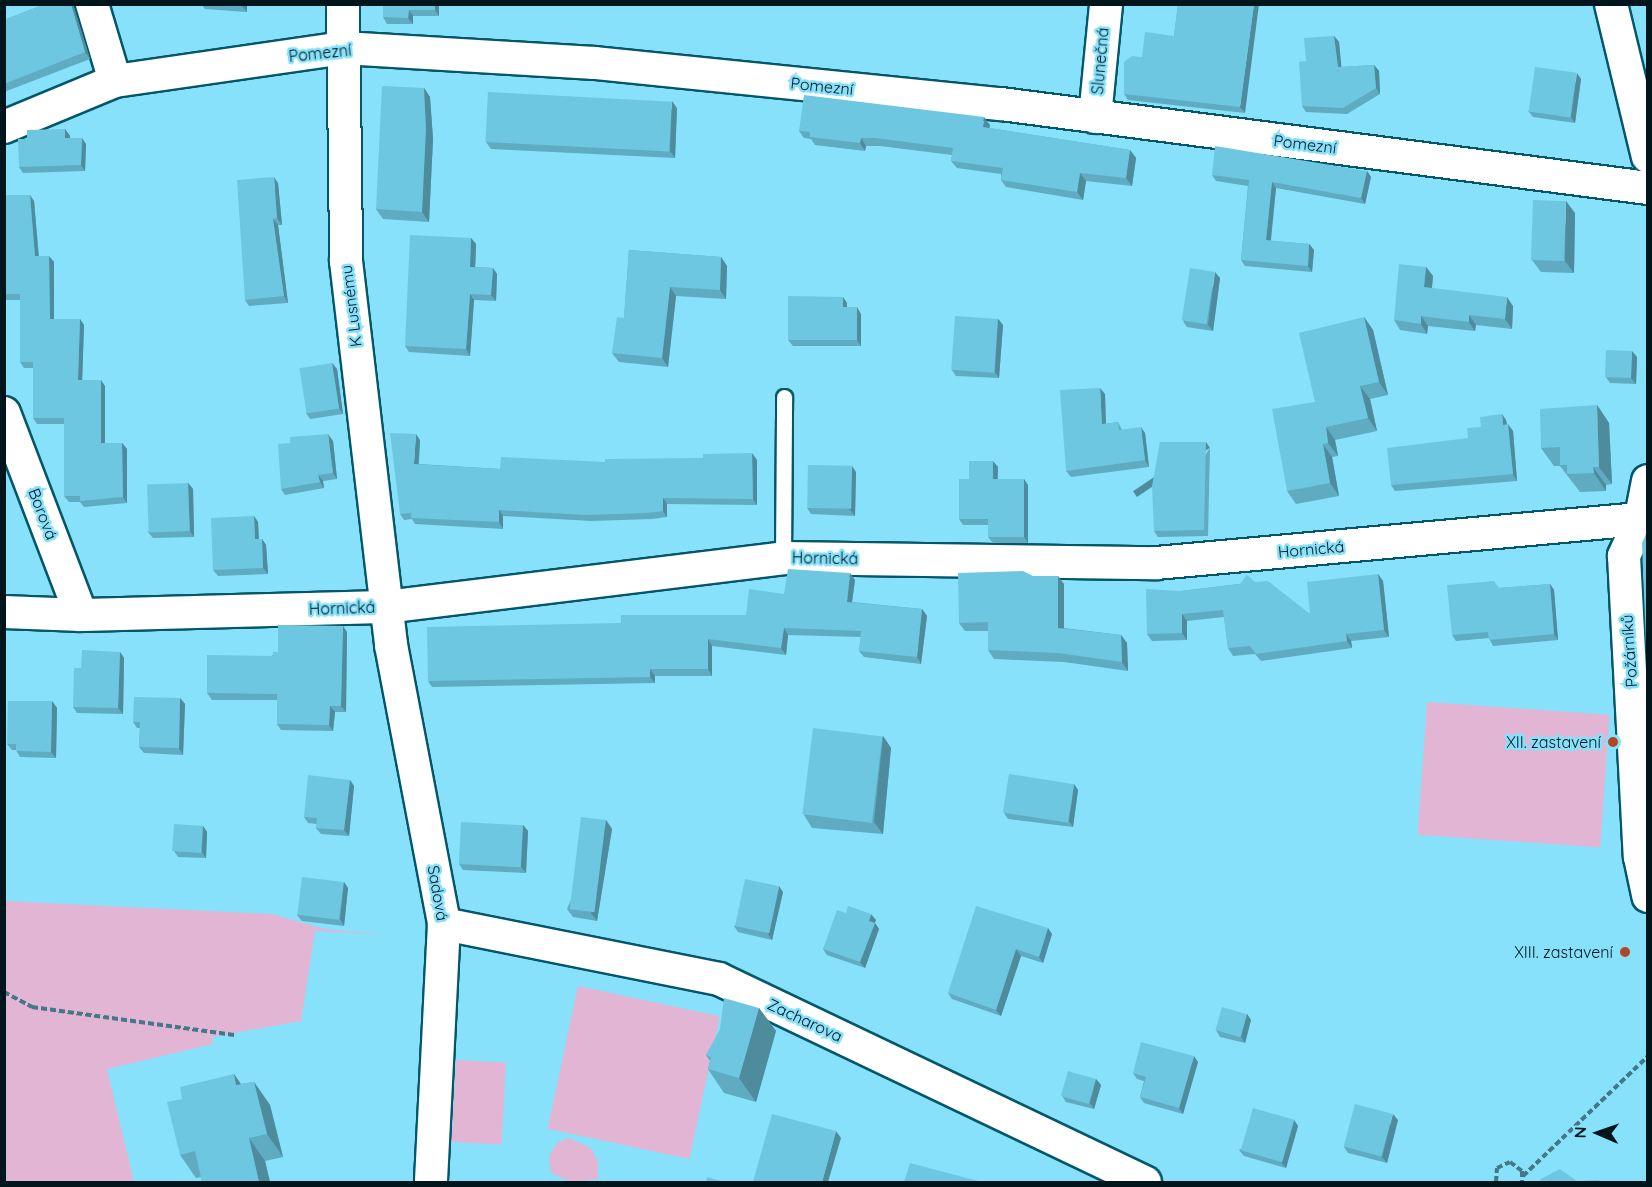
<!DOCTYPE html>
<meta charset="utf-8">
<style>
body{margin:0}
#map{position:relative;width:1652px;height:1187px;overflow:hidden;background:#87e1fb;font-family:Quicksand,sans-serif}
div>[style]{position:absolute}
.green>*{inset:0;background:#e1b5d3;transform-origin:0 0}
.path>*{height:4px;margin-top:-2px;transform-origin:0;background:repeating-linear-gradient(90deg,#427888 0 6px,transparent 0 9px)}
.roads{filter:drop-shadow(2px 0 #045769) drop-shadow(-2px 0 #045769) drop-shadow(0 2px #045769) drop-shadow(0 -2px #045769)}
.lane>*{height:15px;margin:-7.5px;padding:0 7.5px;transform-origin:7.5px;border-radius:7.5px;background:#fff}
.street>*{height:32px;margin:-16px;padding:0 16px;transform-origin:16px;border-radius:16px;background:#fff}
.wall>*{inset:0;background:#5fabc1}
.shaded-wall>*{inset:0;background:#4d8b9d;transform-origin:0 0}
.building>*{inset:0;background:#6ec7e0;transform-origin:0 0}
.dots>*{width:16px;height:16px;translate:-50% -50%;box-sizing:border-box;border:3px solid #87e1fb;border-radius:50%}
span{translate:-50% -50%;white-space:nowrap;text-align:center;line-height:1.15;-webkit-text-stroke:5px #87e1fb;paint-order:stroke}
.street-label{font-size:16px;color:#00151c}
.poi-label{font-size:16px;color:#00151c}
.right{translate:-100% -50%;text-align:right}
.frame{position:absolute;inset:0;border:6px solid #00151c;pointer-events:none}
.north{position:absolute;left:1568px;top:1103px;width:60px;height:60px;-webkit-text-stroke:4px #87e1fb;paint-order:stroke;rotate:272deg;font-size:16px;font-weight:700;line-height:24px;text-align:center;color:#00151c}
.north::after{content:'';display:block;margin:auto;width:21px;height:27px;background:#00151c;clip-path:polygon(50% 0,100% 100%,50% 72%,0 100%)}
</style>
<div id="map">
<div class="green">
<i style="left:1427px;top:702px;width:183px;height:133px;rotate:4deg"></i>
<i style="clip-path:polygon(5px 901px,272px 914px,324px 929px,386px 935px,315px 931px,301px 1021px,212px 1037px,213px 1044px,107px 1069px,134px 1182px,5px 1182px)"></i>
<i style="left:578px;top:986px;width:145px;height:146px;rotate:12deg"></i>
<i style="left:456px;top:1060px;width:50px;height:82px;rotate:3deg"></i>
<i style="clip-path:polygon(569px 1138px,591px 1148px,598px 1162px,598px 1179px,571px 1182px,551px 1173px,549px 1156px,558px 1142px)"></i>
</div>
<div class="path">
<i style="left:4px;top:992px;width:32px;rotate:28deg"></i>
<i style="left:32px;top:1007px;width:204px;rotate:7.9deg"></i>
<i style="left:1523px;top:1176px;width:173px;rotate:-43.8deg"></i>
<i style="left:1496px;top:1182px;width:14px;rotate:-86deg"></i>
<i style="left:1497px;top:1168px;width:14px;rotate:-25deg"></i>
<i style="left:1510px;top:1162px;width:15px;rotate:37deg"></i>
<i style="left:1522px;top:1171px;width:11px;rotate:90deg"></i>
</div>
<div class="roads">
<div class="lane">
<i style="left:783px;top:558px;width:161px;rotate:-89.6deg"></i>
</div>
<div class="street">
<i style="left:92px;top:4px;width:80px;rotate:73.4deg"></i>
<i style="left:343px;top:4px;width:257px;rotate:89.3deg"></i>
<i style="left:346px;top:261px;width:387px;rotate:83.3deg"></i>
<i style="left:391px;top:645px;width:284px;rotate:79.2deg"></i>
<i style="left:444px;top:924px;width:258px;rotate:92.9deg"></i>
<i style="left:1611px;top:4px;width:157px;rotate:76.4deg"></i>
<i style="left:1095px;top:117px;width:114px;rotate:-84.4deg"></i>
<i style="left:4px;top:127px;width:120px;rotate:-22.5deg"></i>
<i style="left:115px;top:81px;width:230px;rotate:-8.2deg"></i>
<i style="left:343px;top:48px;width:252px;rotate:3.4deg"></i>
<i style="left:595px;top:63px;width:408px;rotate:5.8deg"></i>
<i style="left:1001px;top:104px;width:652px;rotate:7.4deg"></i>
<i style="left:4px;top:413px;width:216px;rotate:69.1deg"></i>
<i style="left:1648px;top:481px;width:38px;rotate:101deg"></i>
<i style="left:1641px;top:518px;width:42px;rotate:114.1deg"></i>
<i style="left:1624px;top:556px;width:301px;rotate:87deg"></i>
<i style="left:1640px;top:857px;width:40px;rotate:78deg"></i>
<i style="left:4px;top:612px;width:77px;rotate:2.2deg"></i>
<i style="left:81px;top:615px;width:305px;rotate:-1.5deg"></i>
<i style="left:386px;top:607px;width:400px;rotate:-7deg"></i>
<i style="left:783px;top:558px;width:373px;rotate:0.8deg"></i>
<i style="left:1156px;top:563px;width:494px;rotate:-5.2deg"></i>
<i style="left:444px;top:924px;width:280px;rotate:11.3deg"></i>
<i style="left:719px;top:979px;width:472px;rotate:25.5deg"></i>
</div>
</div>
<div class="wall">
<i style="clip-path:polygon(45px 4px,73px 4px,90px 59px,4px 92px,4px 20px)"></i>
<i style="clip-path:polygon(201px 4px,247px 4px,247px 12px,205px 9px)"></i>
<i style="clip-path:polygon(383px 4px,439px 4px,439px 16px,413px 16px,413px 24px,387px 24px,383px 17px)"></i>
<i style="clip-path:polygon(1178px 4px,1245px 113px,1128px 100px,1124px 94px,1142px 57px,1174px 36px)"></i>
<i style="clip-path:polygon(1334px 36px,1339px 42px,1341px 67px,1374px 65px,1379px 71px,1380px 94px,1347px 114px,1306px 112px,1302px 106px,1306px 61px)"></i>
<i style="clip-path:polygon(1581px 79px,1575px 123px,1533px 117px,1528px 111px)"></i>
<i style="clip-path:polygon(424px 88px,430px 97px,433px 139px,429px 222px,383px 219px,376px 209px)"></i>
<i style="clip-path:polygon(677px 108px,675px 158px,491px 149px,486px 142px)"></i>
<i style="clip-path:polygon(990px 125px,989px 128px,1130px 150px,1136px 158px,1132px 186px,1086px 181px,1083px 200px,1006px 187px,1001px 180px,1001px 174px,957px 168px,951px 161px,952px 155px,880px 146px,866px 146px,865px 151px,815px 145px,811px 139px,804px 138px,799px 131px)"></i>
<i style="clip-path:polygon(65px 129px,70px 136px,70px 138px,86px 144px,85px 171px,23px 173px,19px 167px,27px 139px)"></i>
<i style="clip-path:polygon(1367px 171px,1371px 177px,1365px 204px,1276px 188px,1271px 241px,1309px 244px,1314px 250px,1312px 272px,1245px 266px,1241px 260px,1248px 186px,1216px 181px,1212px 175px)"></i>
<i style="clip-path:polygon(278px 183px,282px 225px,278px 225px,288px 303px,249px 306px,245px 300px)"></i>
<i style="clip-path:polygon(4px 195px,34px 201px,39px 256px,54px 262px,54px 319px,80px 319px,84px 325px,82px 380px,105px 386px,105px 443px,122px 443px,127px 449px,127px 503px,84px 507px,80px 502px,69px 502px,64px 496px,64px 424px,37px 424px,33px 418px,33px 368px,24px 368px,20px 362px,20px 300px,4px 300px)"></i>
<i style="clip-path:polygon(1575px 213px,1574px 273px,1541px 272px,1532px 260px)"></i>
<i style="clip-path:polygon(471px 238px,476px 244px,475px 267px,493px 268px,497px 274px,496px 301px,474px 300px,470px 356px,409px 352px,405px 346px)"></i>
<i style="clip-path:polygon(629px 250px,721px 257px,727px 266px,726px 299px,676px 296px,668px 367px,619px 362px,612px 353px,624px 318px)"></i>
<i style="clip-path:polygon(1426px 267px,1433px 276px,1432px 288px,1513px 306px,1512px 329px,1476px 325px,1475px 331px,1428px 326px,1427px 334px,1400px 330px,1394px 320px)"></i>
<i style="clip-path:polygon(1220px 278px,1213px 331px,1187px 327px,1183px 321px)"></i>
<i style="clip-path:polygon(847px 303px,847px 307px,861px 314px,861px 346px,793px 346px,788px 340px)"></i>
<i style="clip-path:polygon(1364px 317px,1373px 330px,1388px 395px,1370px 399px,1377px 431px,1335px 440px,1338px 456px,1332px 457px,1339px 496px,1296px 504px,1287px 491px,1315px 402px)"></i>
<i style="clip-path:polygon(998px 319px,1003px 325px,999px 378px,956px 376px,952px 370px)"></i>
<i style="clip-path:polygon(1637px 357px,1636px 384px,1610px 383px,1606px 377px)"></i>
<i style="clip-path:polygon(332px 363px,337px 369px,343px 414px,310px 419px,306px 413px)"></i>
<i style="clip-path:polygon(1105px 394px,1106px 424px,1118px 422px,1122px 430px,1145px 433px,1149px 467px,1071px 477px,1066px 471px)"></i>
<i style="clip-path:polygon(1597px 405px,1609px 423px,1612px 484px,1606px 485px,1606px 491px,1580px 492px,1560px 466px,1554px 466px,1541px 448px)"></i>
<i style="clip-path:polygon(1506px 420px,1507px 425px,1513px 431px,1517px 481px,1395px 491px,1391px 485px,1468px 438px,1481px 427px)"></i>
<i style="clip-path:polygon(420px 440px,419px 464px,500px 469px,605px 462px,757px 460px,757px 505px,667px 504px,667px 517px,652px 519px,591px 521px,503px 516px,503px 529px,415px 524px,412px 519px,404px 520px,400px 514px)"></i>
<i style="clip-path:polygon(333px 441px,337px 479px,323px 481px,324px 488px,285px 495px,281px 489px)"></i>
<i style="clip-path:polygon(1210px 448px,1208px 536px,1158px 537px,1154px 531px)"></i>
<i style="clip-path:polygon(998px 467px,998px 479px,1024px 479px,1028px 485px,1028px 543px,993px 543px,988px 537px,988px 525px,963px 525px,959px 519px,969px 479px)"></i>
<i style="clip-path:polygon(856px 472px,855px 516px,811px 514px,807px 508px)"></i>
<i style="clip-path:polygon(188px 483px,193px 489px,194px 537px,153px 538px,148px 532px)"></i>
<i style="clip-path:polygon(254px 516px,258px 522px,259px 539px,262px 539px,266px 545px,268px 574px,218px 576px,213px 570px)"></i>
<i style="clip-path:polygon(1378px 574px,1383px 581px,1389px 637px,1351px 641px,1352px 648px,1261px 661px,1255px 654px,1233px 656px,1228px 648px,1224px 617px,1187px 621px,1187px 640px,1152px 641px,1147px 634px,1181px 591px,1255px 582px,1310px 614px)"></i>
<i style="clip-path:polygon(1033px 576px,1064px 584px,1064px 628px,1121px 635px,1127px 643px,1128px 671px,1064px 662px,994px 659px,988px 650px,988px 631px,965px 631px,959px 623px)"></i>
<i style="clip-path:polygon(855px 580px,852px 602px,922px 609px,927px 616px,921px 664px,864px 657px,859px 651px,861px 637px,788px 635px,786px 655px,712px 646px,712px 676px,655px 676px,655px 683px,432px 687px,428px 681px,621px 623px,746px 615px,784px 594px)"></i>
<i style="clip-path:polygon(1550px 584px,1554px 590px,1558px 640px,1493px 646px,1489px 638px,1456px 641px,1452px 635px,1499px 588px)"></i>
<i style="clip-path:polygon(347px 632px,346px 712px,335px 712px,333px 731px,281px 730px,277px 724px,277px 700px,212px 700px,207px 693px,278px 652px)"></i>
<i style="clip-path:polygon(120px 652px,124px 658px,123px 714px,77px 713px,73px 707px,81px 668px)"></i>
<i style="clip-path:polygon(180px 698px,185px 704px,183px 755px,144px 753px,139px 747px,140px 728px,137px 728px,133px 722px)"></i>
<i style="clip-path:polygon(52px 701px,57px 708px,56px 758px,20px 757px,16px 750px,12px 750px,7px 744px)"></i>
<i style="clip-path:polygon(883px 736px,891px 748px,883px 834px,812px 828px,804px 815px)"></i>
<i style="clip-path:polygon(350px 780px,354px 786px,349px 836px,321px 834px,316px 828px,317px 824px,308px 823px,304px 817px)"></i>
<i style="clip-path:polygon(1074px 784px,1078px 790px,1073px 827px,1008px 819px,1004px 813px)"></i>
<i style="clip-path:polygon(606px 820px,612px 829px,597px 921px,573px 917px,567px 909px)"></i>
<i style="clip-path:polygon(523px 825px,528px 831px,526px 873px,463px 870px,459px 864px)"></i>
<i style="clip-path:polygon(203px 826px,207px 832px,206px 858px,178px 857px,174px 851px)"></i>
<i style="clip-path:polygon(344px 882px,348px 888px,344px 926px,302px 921px,297px 915px)"></i>
<i style="clip-path:polygon(783px 892px,772px 940px,738px 932px,734px 926px)"></i>
<i style="clip-path:polygon(846px 913px,876px 920px,875px 923px,879px 929px,865px 968px,827px 955px,823px 949px)"></i>
<i style="clip-path:polygon(1048px 928px,1052px 934px,1043px 963px,1021px 956px,1001px 1016px,952px 999px,948px 993px)"></i>
<i style="clip-path:polygon(759px 1008px,776px 1031px,756px 1102px,724px 1093px,708px 1069px,710px 1061px,706px 1055px)"></i>
<i style="clip-path:polygon(1247px 1014px,1251px 1020px,1245px 1043px,1220px 1037px,1216px 1030px)"></i>
<i style="clip-path:polygon(1198px 1062px,1183px 1114px,1144px 1103px,1140px 1097px,1144px 1081px,1137px 1079px,1133px 1073px)"></i>
<i style="clip-path:polygon(234px 1074px,241px 1084px,254px 1082px,270px 1105px,283px 1157px,265px 1161px,270px 1182px,202px 1182px,201px 1177px,196px 1178px,180px 1155px,182px 1099px)"></i>
<i style="clip-path:polygon(1096px 1079px,1101px 1085px,1094px 1109px,1066px 1102px,1062px 1096px)"></i>
<i style="clip-path:polygon(1294px 1120px,1298px 1126px,1286px 1168px,1244px 1156px,1239px 1150px)"></i>
<i style="clip-path:polygon(1398px 1120px,1387px 1163px,1348px 1153px,1344px 1147px)"></i>
</div>
<div class="shaded-wall">
<i style="clip-path:polygon(71px 4px,73px 4px,90px 59px,85px 52px)"></i>
<i style="clip-path:polygon(242px 4px,247px 4px,247px 12px,242px 6px)"></i>
<i style="clip-path:polygon(435px 4px,439px 4px,439px 16px,435px 10px)"></i>
<i style="clip-path:polygon(1254px 4px,1259px 4px,1245px 113px,1240px 107px)"></i>
<i style="clip-path:polygon(409px 10px,413px 16px,413px 24px,408px 18px)"></i>
<i style="clip-path:polygon(1334px 36px,1339px 42px,1342px 73px,1338px 67px)"></i>
<i style="clip-path:polygon(1374px 65px,1379px 71px,1380px 94px,1376px 88px)"></i>
<i style="clip-path:polygon(1577px 73px,1581px 79px,1575px 123px,1571px 117px)"></i>
<i style="clip-path:polygon(424px 88px,430px 97px,433px 139px,429px 222px,422px 212px)"></i>
<i style="clip-path:polygon(672px 101px,677px 108px,675px 158px,670px 151px)"></i>
<i style="clip-path:polygon(984px 117px,990px 125px,988px 135px,983px 127px)"></i>
<i style="clip-path:polygon(65px 129px,70px 136px,70px 144px,65px 138px)"></i>
<i style="clip-path:polygon(82px 138px,86px 144px,85px 171px,81px 165px)"></i>
<i style="clip-path:polygon(861px 138px,866px 146px,865px 151px,860px 143px)"></i>
<i style="clip-path:polygon(1130px 150px,1136px 158px,1132px 186px,1126px 178px)"></i>
<i style="clip-path:polygon(1367px 171px,1371px 177px,1365px 204px,1361px 198px)"></i>
<i style="clip-path:polygon(1080px 173px,1086px 181px,1083px 200px,1077px 192px)"></i>
<i style="clip-path:polygon(274px 177px,278px 183px,282px 225px,277px 218px)"></i>
<i style="clip-path:polygon(1272px 182px,1276px 188px,1270px 246px,1266px 240px)"></i>
<i style="clip-path:polygon(30px 195px,34px 201px,39px 262px,35px 256px)"></i>
<i style="clip-path:polygon(1566px 201px,1575px 213px,1574px 273px,1565px 261px)"></i>
<i style="clip-path:polygon(273px 219px,278px 225px,288px 303px,284px 296px)"></i>
<i style="clip-path:polygon(471px 238px,476px 244px,475px 273px,470px 267px)"></i>
<i style="clip-path:polygon(1309px 244px,1314px 250px,1312px 272px,1308px 266px)"></i>
<i style="clip-path:polygon(49px 256px,54px 262px,54px 325px,50px 319px)"></i>
<i style="clip-path:polygon(721px 257px,727px 266px,726px 299px,720px 290px)"></i>
<i style="clip-path:polygon(1426px 267px,1433px 276px,1431px 297px,1424px 287px)"></i>
<i style="clip-path:polygon(493px 268px,497px 274px,496px 301px,491px 295px)"></i>
<i style="clip-path:polygon(1215px 272px,1220px 278px,1213px 331px,1208px 325px)"></i>
<i style="clip-path:polygon(670px 287px,676px 296px,668px 367px,662px 358px)"></i>
<i style="clip-path:polygon(470px 294px,474px 300px,470px 356px,466px 349px)"></i>
<i style="clip-path:polygon(843px 297px,847px 303px,847px 314px,843px 307px)"></i>
<i style="clip-path:polygon(1507px 297px,1513px 306px,1512px 329px,1505px 319px)"></i>
<i style="clip-path:polygon(857px 307px,861px 314px,861px 346px,857px 340px)"></i>
<i style="clip-path:polygon(1469px 315px,1476px 325px,1475px 331px,1469px 322px)"></i>
<i style="clip-path:polygon(1421px 316px,1428px 326px,1427px 334px,1421px 324px)"></i>
<i style="clip-path:polygon(1364px 317px,1373px 330px,1388px 395px,1379px 382px)"></i>
<i style="clip-path:polygon(80px 319px,84px 325px,82px 386px,78px 380px)"></i>
<i style="clip-path:polygon(998px 319px,1003px 325px,999px 378px,995px 372px)"></i>
<i style="clip-path:polygon(1632px 351px,1637px 357px,1636px 384px,1631px 378px)"></i>
<i style="clip-path:polygon(332px 363px,337px 369px,343px 414px,339px 408px)"></i>
<i style="clip-path:polygon(101px 380px,105px 386px,105px 450px,101px 443px)"></i>
<i style="clip-path:polygon(1360px 386px,1370px 399px,1377px 431px,1368px 418px)"></i>
<i style="clip-path:polygon(1100px 388px,1105px 394px,1106px 430px,1102px 424px)"></i>
<i style="clip-path:polygon(1597px 405px,1609px 423px,1612px 484px,1599px 467px)"></i>
<i style="clip-path:polygon(1502px 414px,1506px 420px,1508px 431px,1503px 425px)"></i>
<i style="clip-path:polygon(1508px 424px,1513px 431px,1517px 481px,1513px 474px)"></i>
<i style="clip-path:polygon(1141px 427px,1145px 433px,1149px 467px,1145px 460px)"></i>
<i style="clip-path:polygon(1326px 427px,1335px 440px,1338px 456px,1328px 443px)"></i>
<i style="clip-path:polygon(328px 434px,333px 441px,337px 479px,333px 473px)"></i>
<i style="clip-path:polygon(416px 434px,420px 440px,418px 470px,414px 464px)"></i>
<i style="left:1206px;top:442px;width:7px;height:88px;rotate:56deg"></i>
<i style="clip-path:polygon(122px 443px,127px 449px,127px 503px,123px 497px)"></i>
<i style="clip-path:polygon(1323px 444px,1332px 457px,1339px 496px,1330px 483px)"></i>
<i style="clip-path:polygon(752px 453px,757px 460px,757px 505px,753px 499px)"></i>
<i style="clip-path:polygon(993px 461px,998px 467px,997px 485px,993px 479px)"></i>
<i style="clip-path:polygon(852px 466px,856px 472px,855px 516px,850px 510px)"></i>
<i style="clip-path:polygon(1593px 467px,1606px 485px,1606px 491px,1594px 473px)"></i>
<i style="clip-path:polygon(318px 475px,323px 481px,324px 488px,320px 482px)"></i>
<i style="clip-path:polygon(1024px 479px,1028px 485px,1028px 543px,1024px 537px)"></i>
<i style="clip-path:polygon(188px 483px,193px 489px,194px 537px,190px 531px)"></i>
<i style="clip-path:polygon(663px 498px,667px 504px,667px 517px,663px 511px)"></i>
<i style="clip-path:polygon(499px 510px,503px 516px,503px 529px,499px 522px)"></i>
<i style="clip-path:polygon(254px 516px,258px 522px,259px 545px,255px 539px)"></i>
<i style="clip-path:polygon(262px 539px,266px 545px,268px 574px,263px 568px)"></i>
<i style="clip-path:polygon(850px 573px,855px 580px,851px 609px,847px 602px)"></i>
<i style="clip-path:polygon(1378px 574px,1383px 581px,1389px 637px,1384px 630px)"></i>
<i style="clip-path:polygon(1058px 576px,1064px 584px,1064px 636px,1058px 628px)"></i>
<i style="clip-path:polygon(1550px 584px,1554px 590px,1558px 640px,1554px 634px)"></i>
<i style="clip-path:polygon(922px 609px,927px 616px,921px 664px,917px 657px)"></i>
<i style="clip-path:polygon(1182px 614px,1187px 621px,1187px 640px,1182px 633px)"></i>
<i style="clip-path:polygon(343px 626px,347px 632px,346px 712px,341px 706px)"></i>
<i style="clip-path:polygon(784px 628px,788px 635px,786px 655px,781px 648px)"></i>
<i style="clip-path:polygon(1346px 634px,1351px 641px,1352px 648px,1347px 641px)"></i>
<i style="clip-path:polygon(1121px 635px,1127px 643px,1128px 671px,1122px 662px)"></i>
<i style="clip-path:polygon(708px 639px,712px 646px,712px 676px,708px 669px)"></i>
<i style="clip-path:polygon(120px 652px,124px 658px,123px 714px,118px 708px)"></i>
<i style="clip-path:polygon(650px 669px,655px 676px,655px 683px,650px 677px)"></i>
<i style="clip-path:polygon(180px 698px,185px 704px,183px 755px,179px 748px)"></i>
<i style="clip-path:polygon(52px 701px,57px 708px,56px 758px,51px 752px)"></i>
<i style="clip-path:polygon(330px 706px,335px 712px,333px 731px,329px 725px)"></i>
<i style="clip-path:polygon(883px 736px,891px 748px,883px 834px,874px 822px)"></i>
<i style="clip-path:polygon(350px 780px,354px 786px,349px 836px,344px 830px)"></i>
<i style="clip-path:polygon(1074px 784px,1078px 790px,1073px 827px,1069px 821px)"></i>
<i style="clip-path:polygon(606px 820px,612px 829px,597px 921px,591px 913px)"></i>
<i style="clip-path:polygon(523px 825px,528px 831px,526px 873px,521px 867px)"></i>
<i style="clip-path:polygon(203px 826px,207px 832px,206px 858px,202px 852px)"></i>
<i style="clip-path:polygon(344px 882px,348px 888px,344px 926px,340px 919px)"></i>
<i style="clip-path:polygon(779px 886px,783px 892px,772px 940px,768px 934px)"></i>
<i style="clip-path:polygon(871px 914px,876px 920px,873px 927px,869px 921px)"></i>
<i style="clip-path:polygon(875px 923px,879px 929px,865px 968px,860px 962px)"></i>
<i style="clip-path:polygon(1048px 928px,1052px 934px,1043px 963px,1039px 957px)"></i>
<i style="clip-path:polygon(1016px 949px,1021px 956px,1001px 1016px,996px 1010px)"></i>
<i style="clip-path:polygon(759px 1008px,776px 1031px,756px 1102px,739px 1078px)"></i>
<i style="clip-path:polygon(1247px 1014px,1251px 1020px,1245px 1043px,1241px 1037px)"></i>
<i style="clip-path:polygon(1194px 1056px,1198px 1062px,1183px 1114px,1179px 1108px)"></i>
<i style="clip-path:polygon(234px 1074px,250px 1098px,236px 1085px)"></i>
<i style="clip-path:polygon(1096px 1079px,1101px 1085px,1094px 1109px,1090px 1103px)"></i>
<i style="clip-path:polygon(254px 1082px,270px 1105px,283px 1157px,267px 1134px)"></i>
<i style="clip-path:polygon(1393px 1114px,1398px 1120px,1387px 1163px,1382px 1157px)"></i>
<i style="clip-path:polygon(1294px 1120px,1298px 1126px,1286px 1168px,1281px 1162px)"></i>
<i style="clip-path:polygon(836px 1131px,841px 1138px,828px 1182px,822px 1182px)"></i>
<i style="clip-path:polygon(249px 1138px,265px 1161px,270px 1182px,259px 1182px)"></i>
</div>
<div class="building">
<i style="clip-path:polygon(45px 4px,71px 4px,85px 52px,4px 84px,4px 20px)"></i>
<i style="clip-path:polygon(220px 4px,242px 4px,242px 6px)"></i>
<i style="clip-path:polygon(383px 4px,435px 4px,435px 10px,409px 10px,408px 18px,383px 17px)"></i>
<i style="clip-path:polygon(1178px 4px,1254px 4px,1240px 107px,1124px 94px,1124px 62px,1132px 56px,1142px 57px,1145px 32px,1174px 36px)"></i>
<i style="clip-path:polygon(1334px 36px,1338px 67px,1374px 65px,1376px 88px,1343px 108px,1302px 106px,1299px 62px,1306px 61px,1304px 38px)"></i>
<i style="left:1535px;top:67px;width:42px;height:45px;rotate:8deg"></i>
<i style="clip-path:polygon(382px 86px,424px 88px,426px 129px,422px 212px,376px 209px)"></i>
<i style="left:488px;top:92px;width:184px;height:50px;rotate:3deg"></i>
<i style="clip-path:polygon(804px 95px,984px 117px,983px 127px,1130px 150px,1126px 178px,1080px 173px,1077px 192px,1001px 180px,1003px 168px,951px 161px,953px 148px,875px 138px,861px 138px,860px 143px,810px 137px,810px 132px,799px 131px)"></i>
<i style="clip-path:polygon(65px 129px,65px 138px,82px 138px,81px 165px,19px 167px,18px 139px,27px 139px,27px 130px)"></i>
<i style="clip-path:polygon(1215px 146px,1367px 171px,1361px 198px,1272px 182px,1266px 240px,1309px 244px,1308px 266px,1241px 260px,1249px 180px,1212px 175px)"></i>
<i style="clip-path:polygon(274px 177px,277px 218px,273px 219px,284px 296px,245px 300px,237px 180px)"></i>
<i style="clip-path:polygon(4px 195px,30px 195px,35px 256px,49px 256px,50px 319px,80px 319px,78px 380px,101px 380px,101px 443px,122px 443px,123px 497px,80px 501px,80px 496px,64px 496px,64px 418px,33px 418px,33px 362px,20px 362px,20px 294px,4px 294px)"></i>
<i style="left:1533px;top:200px;width:33px;height:60px;rotate:2deg"></i>
<i style="clip-path:polygon(410px 235px,471px 238px,470px 267px,493px 268px,491px 295px,470px 294px,466px 349px,405px 346px)"></i>
<i style="clip-path:polygon(629px 250px,721px 257px,720px 290px,670px 287px,662px 358px,612px 353px,617px 317px,624px 318px)"></i>
<i style="clip-path:polygon(1399px 264px,1426px 267px,1424px 287px,1507px 297px,1505px 319px,1469px 315px,1469px 322px,1421px 316px,1421px 324px,1394px 320px)"></i>
<i style="left:1190px;top:268px;width:25px;height:53px;rotate:9deg"></i>
<i style="clip-path:polygon(788px 296px,843px 297px,843px 307px,857px 307px,857px 340px,788px 340px)"></i>
<i style="left:955px;top:316px;width:43px;height:54px;rotate:4deg"></i>
<i style="clip-path:polygon(1364px 317px,1379px 382px,1360px 386px,1368px 418px,1326px 427px,1328px 443px,1323px 444px,1330px 483px,1287px 491px,1272px 409px,1315px 402px,1299px 333px)"></i>
<i style="left:1606px;top:350px;width:26px;height:27px;rotate:2deg"></i>
<i style="left:332px;top:363px;width:46px;height:33px;rotate:81deg"></i>
<i style="clip-path:polygon(1100px 388px,1102px 424px,1118px 422px,1119px 430px,1141px 427px,1145px 460px,1066px 471px,1060px 390px)"></i>
<i style="clip-path:polygon(1597px 405px,1599px 467px,1593px 467px,1594px 473px,1567px 474px,1567px 465px,1560px 465px,1560px 447px,1541px 448px,1540px 409px)"></i>
<i style="clip-path:polygon(1502px 414px,1503px 425px,1508px 424px,1513px 474px,1391px 485px,1387px 448px,1468px 438px,1467px 428px,1481px 427px,1480px 417px)"></i>
<i style="clip-path:polygon(390px 433px,416px 434px,414px 464px,500px 469px,501px 457px,605px 462px,605px 459px,703px 458px,703px 454px,752px 453px,753px 499px,663px 498px,663px 511px,647px 513px,586px 515px,499px 510px,499px 522px,411px 518px,412px 497px,411px 513px,400px 514px)"></i>
<i style="clip-path:polygon(328px 434px,333px 473px,318px 475px,320px 482px,281px 489px,278px 444px,290px 443px,290px 437px)"></i>
<i style="clip-path:polygon(1160px 442px,1206px 442px,1204px 530px,1154px 531px,1152px 486px)"></i>
<i style="clip-path:polygon(969px 461px,993px 461px,993px 479px,1024px 479px,1024px 537px,988px 537px,988px 519px,959px 519px,959px 479px,969px 479px)"></i>
<i style="left:808px;top:465px;width:44px;height:43px;rotate:1deg"></i>
<i style="left:188px;top:483px;width:48px;height:41px;rotate:88deg"></i>
<i style="clip-path:polygon(254px 516px,255px 539px,262px 539px,263px 568px,213px 570px,211px 518px)"></i>
<i style="clip-path:polygon(1647px 532px,1647px 670px,1642px 543px)"></i>
<i style="clip-path:polygon(788px 569px,850px 573px,847px 602px,922px 609px,917px 657px,859px 651px,861px 631px,784px 628px,781px 648px,708px 639px,708px 669px,650px 669px,650px 677px,428px 681px,427px 627px,621px 623px,621px 615px,746px 615px,749px 589px,784px 594px)"></i>
<i style="clip-path:polygon(1023px 571px,1033px 576px,1058px 576px,1058px 628px,1121px 635px,1122px 662px,1058px 653px,988px 650px,988px 622px,959px 623px,958px 573px)"></i>
<i style="clip-path:polygon(1378px 574px,1384px 630px,1346px 634px,1347px 641px,1256px 654px,1250px 646px,1228px 648px,1223px 610px,1182px 614px,1182px 633px,1147px 634px,1146px 589px,1181px 591px,1240px 584px,1247px 575px,1255px 582px,1268px 581px,1310px 614px,1307px 582px)"></i>
<i style="clip-path:polygon(1494px 581px,1499px 588px,1550px 584px,1554px 634px,1489px 640px,1488px 632px,1452px 635px,1447px 585px)"></i>
<i style="clip-path:polygon(278px 625px,343px 626px,341px 706px,330px 706px,329px 725px,277px 724px,277px 694px,207px 693px,207px 655px,273px 656px,273px 652px,278px 652px)"></i>
<i style="clip-path:polygon(82px 650px,120px 652px,118px 708px,73px 707px,74px 668px,81px 668px)"></i>
<i style="clip-path:polygon(134px 697px,180px 698px,179px 748px,139px 747px,140px 722px,133px 722px)"></i>
<i style="clip-path:polygon(8px 701px,52px 701px,51px 752px,16px 751px,16px 744px,7px 744px)"></i>
<i style="left:813px;top:728px;width:70px;height:87px;rotate:7deg"></i>
<i style="left:1009px;top:774px;width:66px;height:39px;rotate:9deg"></i>
<i style="clip-path:polygon(308px 775px,350px 780px,344px 830px,316px 828px,317px 818px,304px 817px)"></i>
<i style="left:581px;top:817px;width:25px;height:93px;rotate:7deg"></i>
<i style="left:461px;top:822px;width:62px;height:42px;rotate:3deg"></i>
<i style="left:174px;top:824px;width:29px;height:27px;rotate:4deg"></i>
<i style="left:302px;top:877px;width:42px;height:38px;rotate:7deg"></i>
<i style="left:745px;top:879px;width:35px;height:48px;rotate:12deg"></i>
<i style="clip-path:polygon(848px 906px,871px 914px,869px 921px,875px 923px,860px 962px,823px 949px,837px 910px,846px 913px)"></i>
<i style="clip-path:polygon(976px 906px,1048px 928px,1039px 957px,1016px 949px,996px 1010px,948px 993px)"></i>
<i style="clip-path:polygon(724px 998px,759px 1008px,739px 1078px,708px 1069px,711px 1057px,706px 1055px,720px 1029px)"></i>
<i style="left:1222px;top:1007px;width:26px;height:24px;rotate:16deg"></i>
<i style="clip-path:polygon(1141px 1042px,1194px 1056px,1179px 1108px,1140px 1097px,1146px 1077px,1133px 1073px)"></i>
<i style="left:1068px;top:1071px;width:29px;height:26px;rotate:16deg"></i>
<i style="clip-path:polygon(234px 1074px,236px 1085px,254px 1082px,267px 1134px,249px 1138px,259px 1182px,202px 1182px,195px 1151px,180px 1155px,167px 1102px,182px 1099px,180px 1087px)"></i>
<i style="left:1355px;top:1104px;width:39px;height:44px;rotate:15deg"></i>
<i style="left:1253px;top:1108px;width:43px;height:44px;rotate:16deg"></i>
<i style="clip-path:polygon(772px 1114px,836px 1131px,822px 1182px,753px 1182px)"></i>
<i style="clip-path:polygon(910px 1163px,982px 1182px,904px 1182px)"></i>
<i style="clip-path:polygon(1560px 1169px,1577px 1181px,1599px 1180px,1601px 1182px,1540px 1182px,1541px 1179px)"></i>
<i style="clip-path:polygon(707px 1177px,725px 1182px,706px 1182px)"></i>
</div>
<div class="dots">
<i style="left:1613px;top:742px;background:#b04826"></i>
<i style="left:1625px;top:952px;background:#b04826"></i>
</div>
<div class="street-label">
<span style="left:320px;top:53px;rotate:-6deg">Pomezní</span>
<span style="left:1100px;top:61px;rotate:-85deg">Slunečná</span>
<span style="left:822px;top:86px;rotate:6deg">Pomezní</span>
<span style="left:1305px;top:144px;rotate:7deg">Pomezní</span>
<span style="left:351px;top:306px;rotate:-97deg">K Lusnému</span>
<span style="left:43px;top:514px;rotate:69deg">Borová</span>
<span style="left:1311px;top:549px;rotate:-5deg">Hornická</span>
<span style="left:825px;top:558px;rotate:1deg">Hornická</span>
<span style="left:342px;top:608px;rotate:-2deg">Hornická</span>
<span style="left:1629px;top:651px;rotate:-94deg">Požárníků</span>
<span style="left:438px;top:893px;rotate:80deg">Sadová</span>
<span style="left:805px;top:1020px;rotate:25deg">Zacharova</span>
</div>
<div class="poi-label">
<span class="right" style="left:1601px;top:742px">XII. zastavení</span>
<span class="right" style="left:1613px;top:952px">XIII. zastavení</span>
</div>
<div class="frame"></div>
<div class="north">N</div>
</div>
